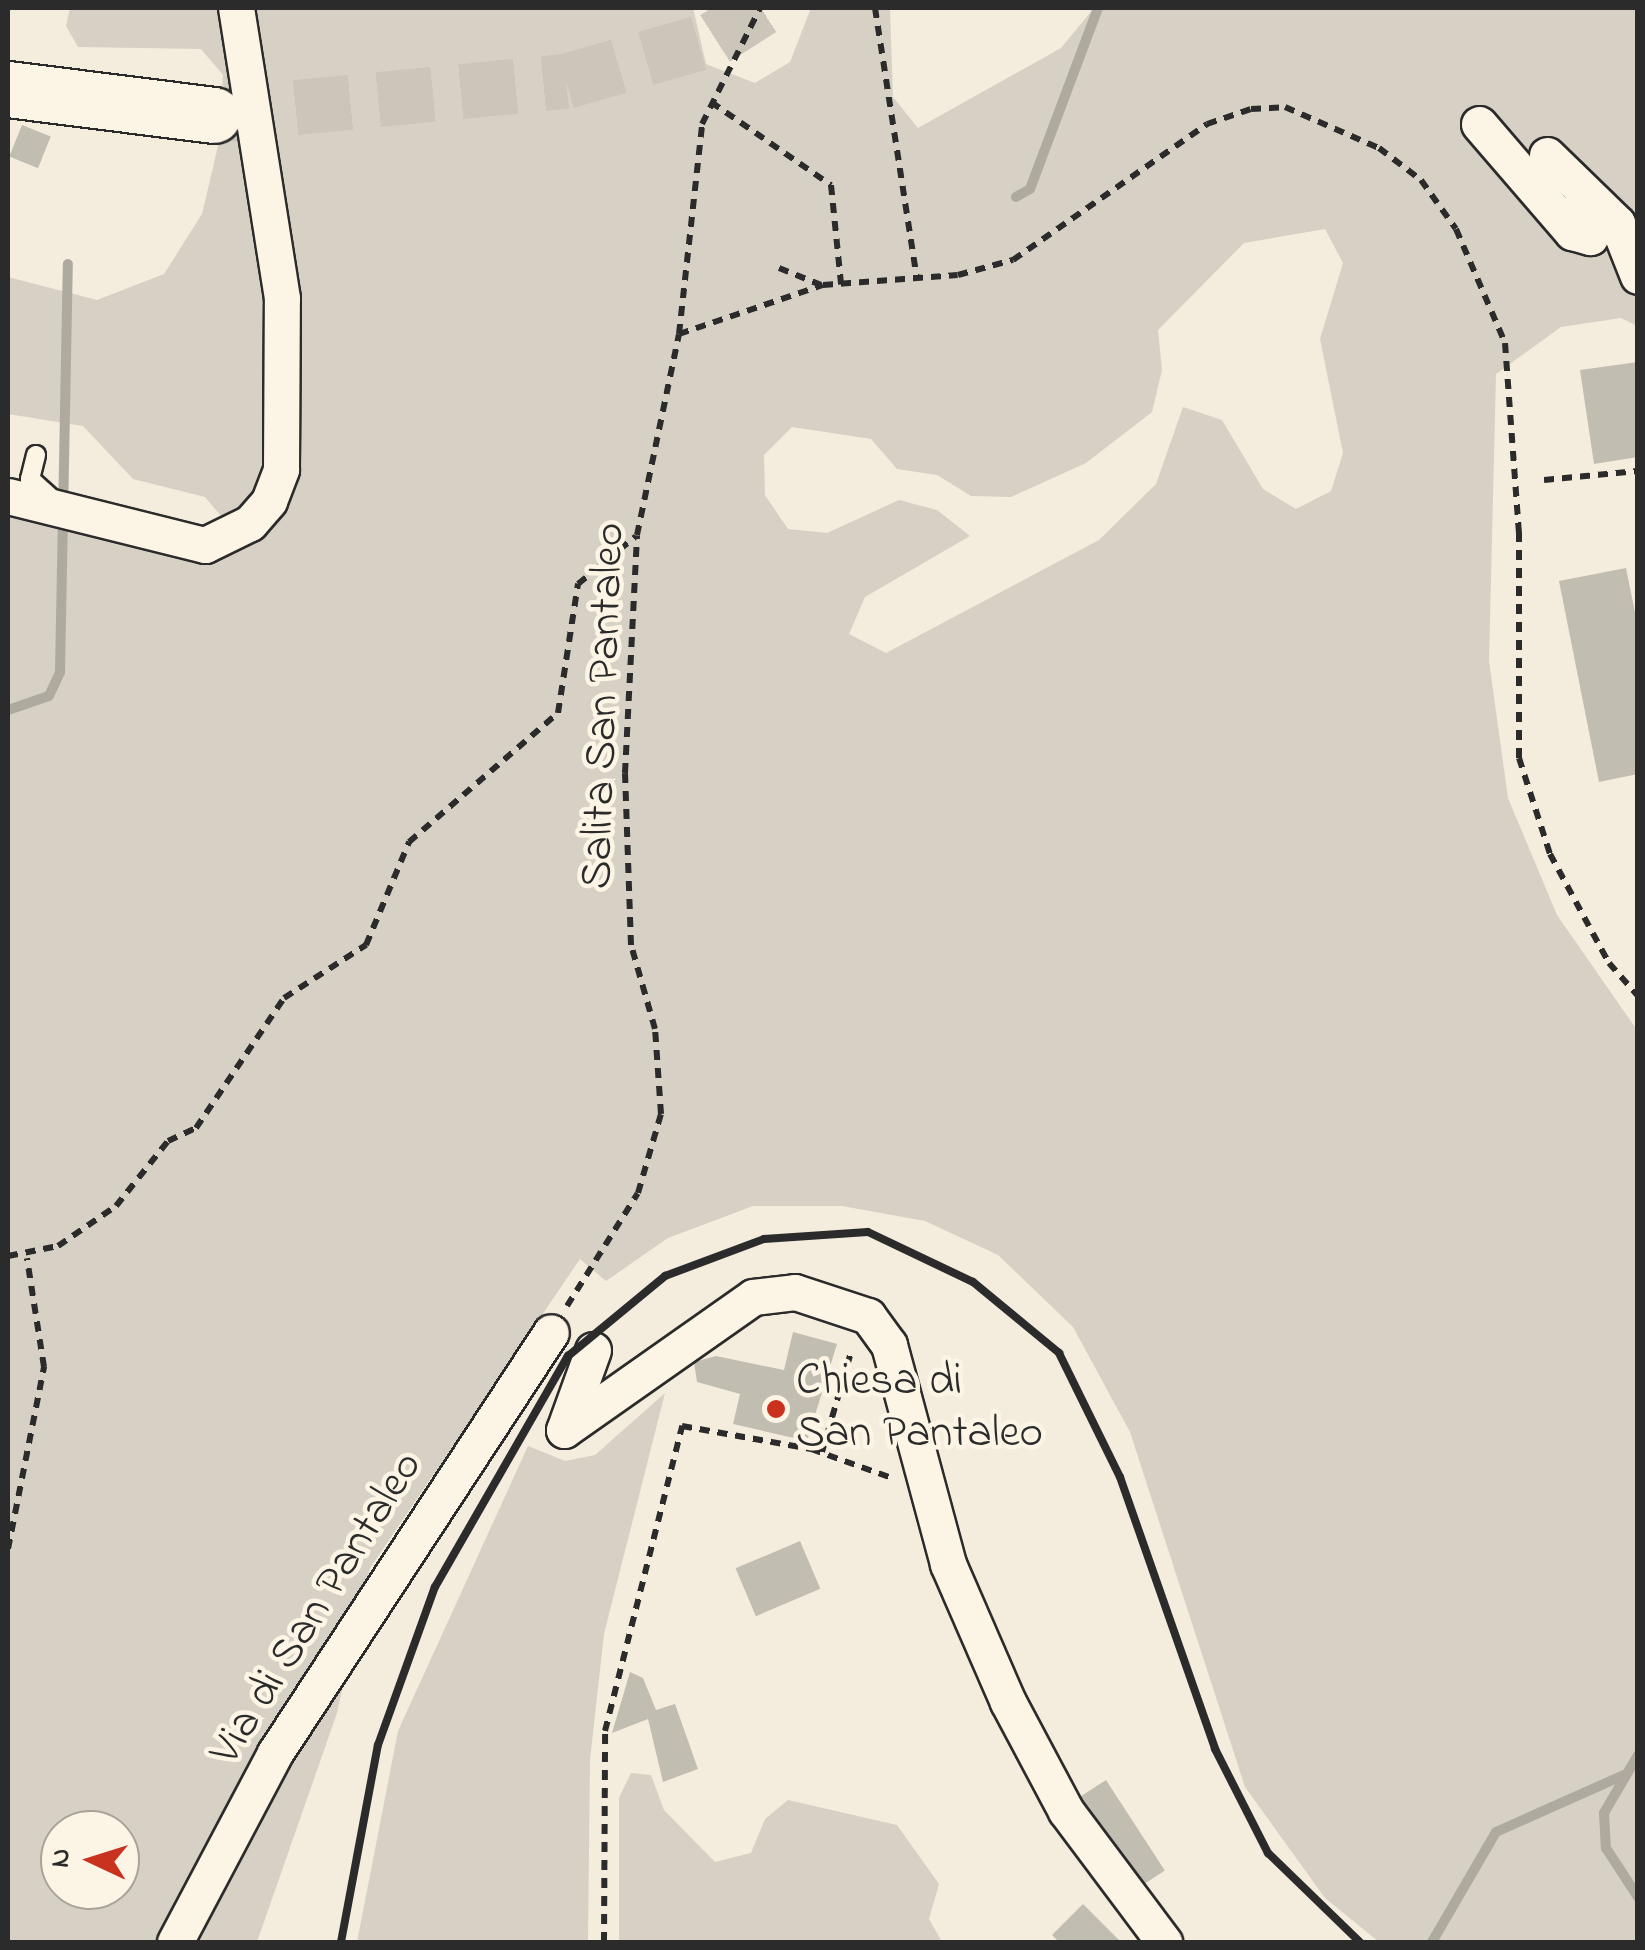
<!DOCTYPE html>
<style>
body{margin:0}
#map{position:relative;width:1645px;height:1950px;overflow:hidden;background:#f4edde;font-family:"Indie Flower",sans-serif}
div>[style]{position:absolute}
.green>*{inset:0;background:#d6d1c4}
.stream>*{height:10px;margin:-5px;padding:0 5px;transform-origin:5px;border-radius:5px;background:#afaaa0}
.building>*{inset:0;background:#c2bdb1;transform-origin:0 0}
.highway-tunnel>*{height:55px;margin-top:-27.5px;transform-origin:0;background:repeating-linear-gradient(90deg,#ccc6ba 0 55px,transparent 0 83px)}
.path>*{height:6px;margin-top:-3px;transform-origin:0;background:repeating-linear-gradient(90deg,#2b2b2b 0 10px,transparent 0 18px)}
.roads{filter:drop-shadow(2px 0 #2b2b2b) drop-shadow(-2px 0 #2b2b2b) drop-shadow(0 2px #2b2b2b) drop-shadow(0 -2px #2b2b2b)}
.lane>*{height:18px;margin:-9px;padding:0 9px;transform-origin:9px;border-radius:9px;background:#fcf5e5}
.street>*{height:35px;margin:-17.5px;padding:0 17.5px;transform-origin:17.5px;border-radius:17.5px;background:#fcf5e5}
.highway>*{height:55px;margin:-27.5px;padding:0 27.5px;transform-origin:27.5px;border-radius:27.5px;background:#fcf5e5}
.rail>*{height:8px;margin:-4px;padding:0 4px;transform-origin:4px;border-radius:4px;background:#2b2b2b}
.dots>*{width:28px;height:28px;translate:-50% -50%;box-sizing:border-box;border:5px solid #fcf5e5;border-radius:50%}
span{translate:-50% -50%;white-space:nowrap;text-align:center;line-height:1.15;-webkit-text-stroke:9px #fcf5e5;paint-order:stroke}
.street-label{font-size:45px;color:#2b2b2b}
.poi-label{font-size:45px;color:#2b2b2b}
.left{translate:0 -50%;text-align:left}
.frame{position:absolute;inset:0;border:10px solid #2b2b2b;pointer-events:none}
.north{position:absolute;left:40px;top:1810px;width:100px;height:100px;box-sizing:border-box;background:#fcf5e5;border:2px solid #a8a49b;border-radius:50%;rotate:274deg;font-size:28px;font-weight:700;line-height:40px;text-align:center;color:#2b2b2b}
.north::after{content:'';display:block;margin:auto;width:35px;height:45px;background:#c8321e;clip-path:polygon(50% 0,100% 100%,50% 72%,0 100%)}
</style>
<div id="map">
<div class="green">
<i style="clip-path:polygon(evenodd,70px 8px,693px 8px,706px 64px,755px 83px,790px 62px,811px 8px,890px 8px,893px 97px,918px 128px,1061px 48px,1094px 8px,1637px 8px,1637px 326px,1621px 318px,1561px 327px,1496px 374px,1489px 661px,1508px 798px,1557px 915px,1637px 1030px,1637px 1942px,1379px 1942px,1325px 1898px,1245px 1787px,1130px 1432px,1073px 1327px,998px 1255px,925px 1221px,842px 1206px,753px 1206px,668px 1238px,606px 1281px,580px 1259px,370px 1568px,337px 1713px,257px 1942px,8px 1942px,8px 515px,244px 543px,205px 497px,133px 479px,83px 426px,8px 414px,8px 277px,97px 300px,164px 274px,202px 214px,218px 146px,223px 75px,201px 49px,78px 47px,66px 26px,70px 8px,1325px 229px,1343px 263px,1320px 339px,1343px 453px,1331px 491px,1296px 509px,1263px 489px,1222px 420px,1183px 407px,1156px 484px,1099px 540px,886px 653px,849px 634px,865px 597px,970px 536px,937px 510px,899px 500px,827px 533px,788px 529px,765px 495px,764px 455px,792px 427px,871px 439px,897px 469px,937px 475px,971px 496px,1011px 497px,1086px 463px,1152px 412px,1162px 370px,1158px 330px,1244px 243px,1325px 229px,70px 8px,60px 1830px,120px 1830px,120px 1890px,60px 1890px,60px 1830px)"></i>
<i style="clip-path:polygon(665px 1393px,604px 1634px,590px 1760px,588px 1942px,357px 1942px,398px 1731px,528px 1446px,565px 1461px,595px 1455px)"></i>
<i style="clip-path:polygon(631px 1773px,651px 1775px,664px 1810px,715px 1862px,751px 1853px,765px 1819px,788px 1800px,897px 1825px,939px 1884px,929px 1919px,942px 1942px,619px 1942px,619px 1798px)"></i>
</div>
<div class="stream">
<i style="left:1016px;top:197px;width:16px;rotate:-30deg"></i>
<i style="left:1030px;top:189px;width:193px;rotate:-69.4deg"></i>
<i style="left:8px;top:710px;width:43px;rotate:-18.9deg"></i>
<i style="left:49px;top:696px;width:26px;rotate:-65deg"></i>
<i style="left:60px;top:672px;width:408px;rotate:-88.9deg"></i>
<i style="left:1638px;top:1755px;width:67px;rotate:120.4deg"></i>
<i style="left:1604px;top:1813px;width:35px;rotate:87deg"></i>
<i style="left:1606px;top:1848px;width:59px;rotate:56.9deg"></i>
<i style="left:1432px;top:1942px;width:127px;rotate:-59.8deg"></i>
<i style="left:1496px;top:1832px;width:140px;rotate:-24deg"></i>
</div>
<div class="building">
<i style="left:22px;top:125px;width:31px;height:34px;rotate:22deg"></i>
<i style="clip-path:polygon(1638px 362px,1638px 457px,1594px 464px,1580px 370px)"></i>
<i style="clip-path:polygon(1626px 568px,1638px 627px,1638px 774px,1599px 782px,1559px 581px)"></i>
<i style="clip-path:polygon(793px 1332px,837px 1344px,807px 1441px,733px 1424px,740px 1394px,697px 1382px,694px 1362px,716px 1356px,784px 1370px)"></i>
<i style="left:800px;top:1541px;width:52px;height:70px;rotate:67deg"></i>
<i style="clip-path:polygon(630px 1672px,643px 1678px,656px 1710px,675px 1704px,698px 1769px,663px 1782px,648px 1719px,612px 1733px)"></i>
<i style="left:1106px;top:1780px;width:108px;height:42px;rotate:57deg"></i>
<i style="clip-path:polygon(1083px 1904px,1121px 1942px,1059px 1942px,1052px 1935px)"></i>
</div>
<div class="highway-tunnel">
<i style="left:213px;top:115px;width:355px;rotate:-5.5deg"></i>
<i style="left:566px;top:81px;width:155px;rotate:-16.1deg"></i>
<i style="left:715px;top:38px;width:56px;rotate:-32.6deg"></i>
</div>
<div class="path">
<i style="left:875px;top:8px;width:273px;rotate:81.2deg"></i>
<i style="left:711px;top:102px;width:146px;rotate:34.7deg"></i>
<i style="left:831px;top:185px;width:100px;rotate:84.2deg"></i>
<i style="left:779px;top:268px;width:45px;rotate:22deg"></i>
<i style="left:679px;top:334px;width:152px;rotate:-18.8deg"></i>
<i style="left:823px;top:285px;width:135px;rotate:-4.2deg"></i>
<i style="left:958px;top:275px;width:57px;rotate:-15.3deg"></i>
<i style="left:1013px;top:260px;width:237px;rotate:-35deg"></i>
<i style="left:1207px;top:124px;width:46px;rotate:-18.8deg"></i>
<i style="left:1251px;top:109px;width:34px;rotate:-3deg"></i>
<i style="left:1285px;top:107px;width:103px;rotate:23.6deg"></i>
<i style="left:1379px;top:148px;width:53px;rotate:37.3deg"></i>
<i style="left:1421px;top:180px;width:60px;rotate:54.5deg"></i>
<i style="left:1456px;top:229px;width:124px;rotate:66.7deg"></i>
<i style="left:1505px;top:343px;width:190px;rotate:85.8deg"></i>
<i style="left:1519px;top:532px;width:226px;rotate:90deg"></i>
<i style="left:1519px;top:758px;width:101px;rotate:72.1deg"></i>
<i style="left:1550px;top:854px;width:124px;rotate:61.6deg"></i>
<i style="left:1609px;top:963px;width:44px;rotate:48.7deg"></i>
<i style="left:1544px;top:480px;width:94px;rotate:-5.5deg"></i>
<i style="left:8px;top:1256px;width:51px;rotate:-11.3deg"></i>
<i style="left:58px;top:1246px;width:70px;rotate:-34.6deg"></i>
<i style="left:116px;top:1206px;width:83px;rotate:-51.3deg"></i>
<i style="left:168px;top:1141px;width:31px;rotate:-25deg"></i>
<i style="left:196px;top:1128px;width:157px;rotate:-55.9deg"></i>
<i style="left:284px;top:998px;width:98px;rotate:-32.9deg"></i>
<i style="left:366px;top:945px;width:112px;rotate:-67.3deg"></i>
<i style="left:409px;top:842px;width:197px;rotate:-40.9deg"></i>
<i style="left:558px;top:713px;width:131px;rotate:-81.2deg"></i>
<i style="left:578px;top:584px;width:75px;rotate:-39.6deg"></i>
<i style="left:567px;top:1306px;width:133px;rotate:-57.9deg"></i>
<i style="left:638px;top:1193px;width:82px;rotate:-73.8deg"></i>
<i style="left:661px;top:1114px;width:85px;rotate:-94deg"></i>
<i style="left:655px;top:1029px;width:87px;rotate:-105.9deg"></i>
<i style="left:631px;top:945px;width:172px;rotate:-92deg"></i>
<i style="left:625px;top:773px;width:238px;rotate:-87.1deg"></i>
<i style="left:637px;top:535px;width:205px;rotate:-78.2deg"></i>
<i style="left:679px;top:334px;width:211px;rotate:-83.7deg"></i>
<i style="left:702px;top:124px;width:130px;rotate:-63.4deg"></i>
<i style="left:822px;top:1452px;width:104px;rotate:-73.8deg"></i>
<i style="left:8px;top:1549px;width:186px;rotate:-78.8deg"></i>
<i style="left:44px;top:1367px;width:110px;rotate:-98.9deg"></i>
<i style="left:604px;top:1942px;width:211px;rotate:-89.7deg"></i>
<i style="left:605px;top:1731px;width:315px;rotate:-75.8deg"></i>
<i style="left:682px;top:1426px;width:131px;rotate:10.1deg"></i>
<i style="left:811px;top:1449px;width:83px;rotate:19.7deg"></i>
</div>
<div class="roads">
<div class="lane">
<i style="left:36px;top:455px;width:25px;rotate:104deg"></i>
<i style="left:30px;top:479px;width:31px;rotate:42deg"></i>
</div>
<div class="street">
<i style="left:1479px;top:124px;width:143px;rotate:49.3deg"></i>
<i style="left:1572px;top:232px;width:19px;rotate:16deg"></i>
<i style="left:1590px;top:237px;width:46px;rotate:-100.1deg"></i>
<i style="left:1547px;top:155px;width:98px;rotate:44.2deg"></i>
<i style="left:1617px;top:223px;width:57px;rotate:68.4deg"></i>
<i style="left:8px;top:496px;width:203px;rotate:14deg"></i>
<i style="left:205px;top:545px;width:50px;rotate:-26.1deg"></i>
<i style="left:250px;top:523px;width:29px;rotate:-49deg"></i>
<i style="left:269px;top:501px;width:34px;rotate:-69deg"></i>
<i style="left:281px;top:469px;width:171px;rotate:-89.7deg"></i>
<i style="left:282px;top:298px;width:294px;rotate:-99deg"></i>
<i style="left:593px;top:1350px;width:85px;rotate:109.9deg"></i>
<i style="left:564px;top:1430px;width:231px;rotate:-35.1deg"></i>
<i style="left:753px;top:1297px;width:42px;rotate:-6.8deg"></i>
<i style="left:795px;top:1292px;width:77px;rotate:18.2deg"></i>
<i style="left:868px;top:1316px;width:36px;rotate:54deg"></i>
<i style="left:889px;top:1345px;width:227px;rotate:74.9deg"></i>
<i style="left:948px;top:1564px;width:150px;rotate:66.5deg"></i>
<i style="left:1008px;top:1702px;width:123px;rotate:62deg"></i>
<i style="left:1066px;top:1811px;width:164px;rotate:53.2deg"></i>
<i style="left:175px;top:1942px;width:214px;rotate:-62.1deg"></i>
<i style="left:275px;top:1753px;width:503px;rotate:-56.75deg"></i>
</div>
<div class="highway">
<i style="left:8px;top:89px;width:207px;rotate:7.2deg"></i>
</div>
</div>
<div class="rail">
<i style="left:341px;top:1942px;width:200px;rotate:-79.4deg"></i>
<i style="left:378px;top:1745px;width:168px;rotate:-70.2deg"></i>
<i style="left:435px;top:1587px;width:267px;rotate:-60.1deg"></i>
<i style="left:568px;top:1356px;width:126px;rotate:-39.5deg"></i>
<i style="left:665px;top:1276px;width:106px;rotate:-20.5deg"></i>
<i style="left:764px;top:1239px;width:104px;rotate:-3.9deg"></i>
<i style="left:868px;top:1232px;width:116px;rotate:25.5deg"></i>
<i style="left:973px;top:1282px;width:112px;rotate:39.5deg"></i>
<i style="left:1059px;top:1353px;width:138px;rotate:63.8deg"></i>
<i style="left:1120px;top:1477px;width:288px;rotate:70.7deg"></i>
<i style="left:1215px;top:1749px;width:117px;rotate:63deg"></i>
<i style="left:1268px;top:1853px;width:128px;rotate:44.1deg"></i>
</div>
<div class="dots">
<i style="left:776px;top:1409px;background:#c8321e"></i>
</div>
<div class="street-label">
<span style="left:605px;top:706px;rotate:-88deg">Salita San Pantaleo</span>
<span style="left:318px;top:1609px;rotate:-58deg">Via di San Pantaleo</span>
</div>
<div class="poi-label">
<span class="left" style="left:796px;top:1409px">Chiesa di<br>San Pantaleo</span>
</div>
<div class="frame"></div>
<div class="north">N</div>
</div>
